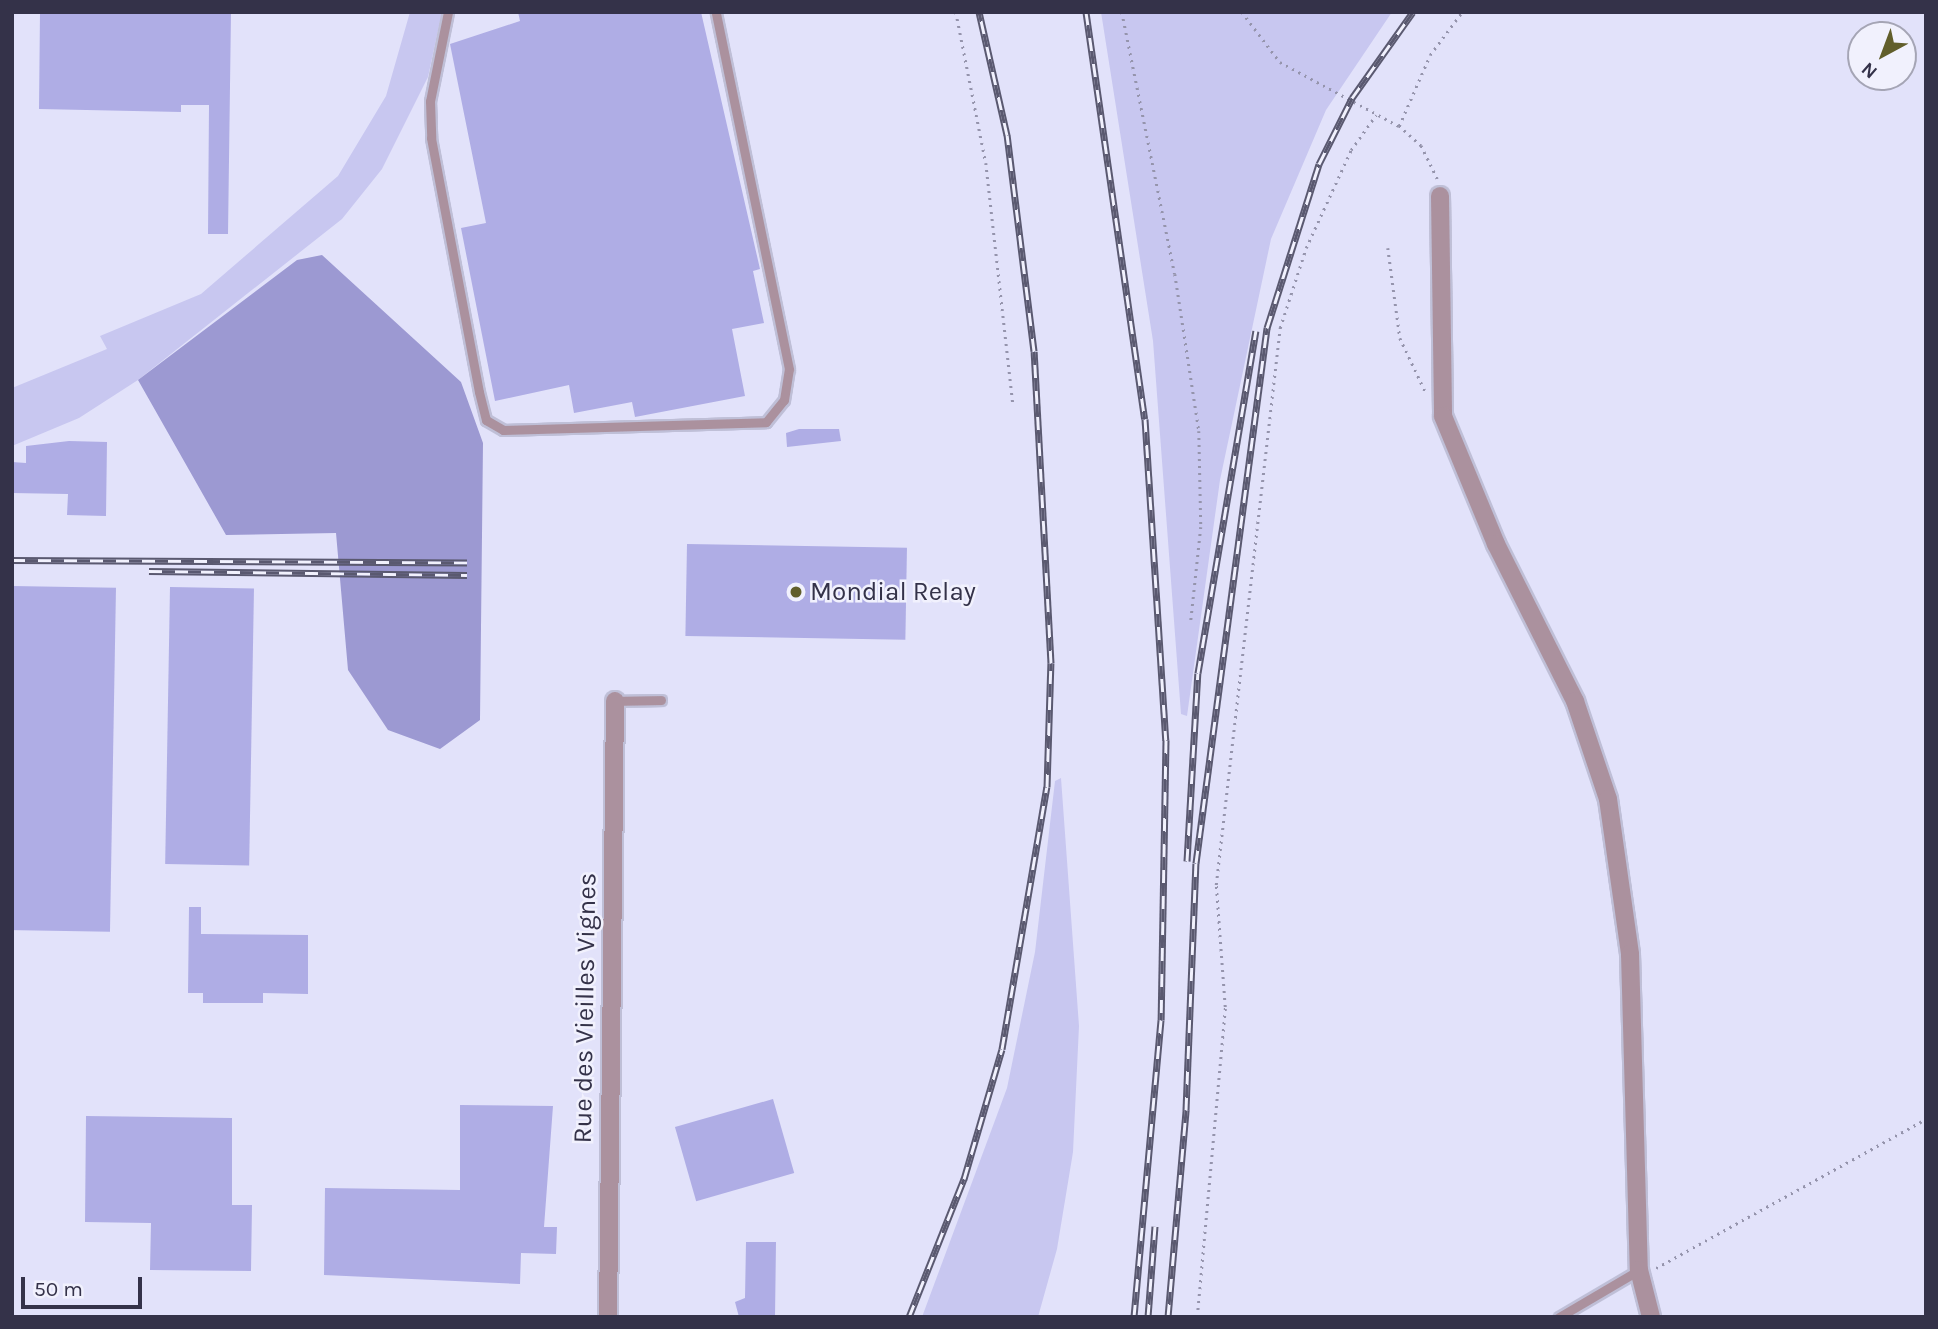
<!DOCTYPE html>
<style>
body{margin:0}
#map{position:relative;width:1938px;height:1329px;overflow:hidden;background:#e2e2fa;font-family:Karla,sans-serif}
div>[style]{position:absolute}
.green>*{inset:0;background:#c8c7f0}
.forest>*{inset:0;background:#9c99d2}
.building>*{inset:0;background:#afade5;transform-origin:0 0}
.path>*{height:2.5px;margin-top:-1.25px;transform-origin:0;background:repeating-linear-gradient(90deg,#9594ac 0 2px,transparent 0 7px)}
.roads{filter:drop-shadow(2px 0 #bfbfd7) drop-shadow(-2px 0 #bfbfd7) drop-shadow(0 2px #bfbfd7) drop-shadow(0 -2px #bfbfd7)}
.lane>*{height:9px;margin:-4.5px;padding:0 4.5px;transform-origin:4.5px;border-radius:4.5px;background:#ab919e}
.street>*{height:18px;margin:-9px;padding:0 9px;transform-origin:9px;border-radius:9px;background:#ab919e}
.rail>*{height:7px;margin-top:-3.5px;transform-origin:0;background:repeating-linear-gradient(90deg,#f1f1fd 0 13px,#5a5970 0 26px);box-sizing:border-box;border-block:2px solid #5a5970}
.dots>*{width:19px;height:19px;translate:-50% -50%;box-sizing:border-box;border:4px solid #f1f1fd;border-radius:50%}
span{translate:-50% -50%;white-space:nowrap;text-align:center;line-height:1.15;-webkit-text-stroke:5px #f1f1fd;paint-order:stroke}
.poi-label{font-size:26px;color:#343249}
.left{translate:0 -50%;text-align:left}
.street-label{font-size:26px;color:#343249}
.frame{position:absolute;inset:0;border:14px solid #343249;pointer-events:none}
.north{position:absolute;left:1847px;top:21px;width:70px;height:70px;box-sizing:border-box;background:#f1f1fd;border:2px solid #a5a5b5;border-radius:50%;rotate:221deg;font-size:19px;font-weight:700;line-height:28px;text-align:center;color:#343249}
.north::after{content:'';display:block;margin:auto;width:24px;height:32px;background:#615e2b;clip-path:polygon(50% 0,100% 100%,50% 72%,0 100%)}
.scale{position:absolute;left:21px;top:1277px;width:121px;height:32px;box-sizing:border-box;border:4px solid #343249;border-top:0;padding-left:9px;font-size:21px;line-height:24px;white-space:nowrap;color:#343249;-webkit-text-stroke:5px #f1f1fd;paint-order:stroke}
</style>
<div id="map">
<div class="green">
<i style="clip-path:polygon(410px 12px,442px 12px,428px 77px,382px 169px,342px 219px,138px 380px,79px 418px,12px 446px,12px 388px,107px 349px,100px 336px,201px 294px,338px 176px,386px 96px)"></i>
<i style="clip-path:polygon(1101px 12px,1392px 12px,1326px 110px,1271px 239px,1220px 480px,1187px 716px,1181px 714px,1153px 341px)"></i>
<i style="clip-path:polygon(1061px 778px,1079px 1026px,1073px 1152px,1057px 1249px,1038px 1317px,922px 1317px,1007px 1088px,1035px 952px,1055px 781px)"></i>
</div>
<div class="forest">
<i style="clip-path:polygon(322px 255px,461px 382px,483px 443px,480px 720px,440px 749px,388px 730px,348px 670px,336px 533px,226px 535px,138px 380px,297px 260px)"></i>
</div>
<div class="building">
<i style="clip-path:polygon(40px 12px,231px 12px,228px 234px,208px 234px,209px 105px,181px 105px,181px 112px,39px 109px)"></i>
<i style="clip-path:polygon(518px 12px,701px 12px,760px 269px,753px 271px,764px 323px,732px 329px,745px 396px,635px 417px,632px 402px,574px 413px,569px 385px,495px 401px,461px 228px,486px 223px,450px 44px,520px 21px)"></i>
<i style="clip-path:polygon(799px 429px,839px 429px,841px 441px,787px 447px,786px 433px)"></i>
<i style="clip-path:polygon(69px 441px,107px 442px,106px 516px,67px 515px,68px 494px,12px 493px,12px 462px,26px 463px,26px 446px)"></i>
<i style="left:687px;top:544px;width:220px;height:92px;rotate:1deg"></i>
<i style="left:12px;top:586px;width:104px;height:344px;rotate:1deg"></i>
<i style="left:170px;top:587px;width:84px;height:277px;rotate:1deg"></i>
<i style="clip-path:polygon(189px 907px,201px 907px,201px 934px,308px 935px,308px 994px,263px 993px,263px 1003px,203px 1003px,203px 993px,188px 993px)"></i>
<i style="left:773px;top:1099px;width:77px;height:102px;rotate:74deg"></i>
<i style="clip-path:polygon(460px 1105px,553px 1106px,544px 1227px,557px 1227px,556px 1254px,521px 1253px,520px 1284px,324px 1275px,325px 1188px,460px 1190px)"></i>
<i style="clip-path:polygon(86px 1116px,232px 1118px,232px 1205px,252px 1205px,251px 1271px,150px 1270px,151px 1223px,85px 1222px)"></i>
<i style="clip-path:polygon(746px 1242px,776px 1242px,775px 1317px,739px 1317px,735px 1302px,745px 1298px)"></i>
</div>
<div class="path">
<i style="left:956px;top:12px;width:154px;rotate:78.8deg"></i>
<i style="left:986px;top:163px;width:244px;rotate:83.6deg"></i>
<i style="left:1122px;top:12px;width:267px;rotate:78.6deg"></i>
<i style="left:1175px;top:274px;width:159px;rotate:81.3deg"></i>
<i style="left:1199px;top:431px;width:96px;rotate:88.8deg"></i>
<i style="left:1201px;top:527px;width:94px;rotate:96.1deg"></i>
<i style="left:1242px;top:12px;width:63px;rotate:52.8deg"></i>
<i style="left:1280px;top:62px;width:135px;rotate:28.3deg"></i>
<i style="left:1437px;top:179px;width:37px;rotate:-116deg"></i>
<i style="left:1421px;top:146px;width:30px;rotate:-138deg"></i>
<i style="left:1399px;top:126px;width:77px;rotate:-66.4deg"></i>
<i style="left:1430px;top:55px;width:54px;rotate:-53.3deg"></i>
<i style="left:1388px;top:248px;width:91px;rotate:82.4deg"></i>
<i style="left:1400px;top:338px;width:59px;rotate:64.7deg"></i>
<i style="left:1656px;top:1268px;width:308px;rotate:-28.9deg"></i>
<i style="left:1197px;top:1317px;width:311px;rotate:-84.8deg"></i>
<i style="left:1225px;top:1007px;width:122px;rotate:-94.2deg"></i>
<i style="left:1216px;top:885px;width:561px;rotate:-83.45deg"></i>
<i style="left:1280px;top:328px;width:84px;rotate:-72deg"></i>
<i style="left:1306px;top:248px;width:108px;rotate:-65.3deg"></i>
<i style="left:1351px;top:150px;width:43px;rotate:-54.5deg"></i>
</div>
<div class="roads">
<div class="lane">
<i style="left:448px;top:12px;width:91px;rotate:101.4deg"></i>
<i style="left:430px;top:101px;width:37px;rotate:88deg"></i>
<i style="left:431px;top:138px;width:258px;rotate:79.3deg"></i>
<i style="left:479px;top:392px;width:29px;rotate:76deg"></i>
<i style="left:486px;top:420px;width:20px;rotate:30deg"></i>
<i style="left:503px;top:430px;width:263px;rotate:-1.7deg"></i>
<i style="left:766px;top:422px;width:28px;rotate:-51deg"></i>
<i style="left:784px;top:400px;width:31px;rotate:-81deg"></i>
<i style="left:789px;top:369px;width:364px;rotate:-101.6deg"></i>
<i style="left:615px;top:701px;width:46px;rotate:-1.2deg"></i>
<i style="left:1559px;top:1317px;width:93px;rotate:-30.4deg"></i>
</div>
<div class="street">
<i style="left:1440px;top:196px;width:220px;rotate:89.2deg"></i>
<i style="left:1443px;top:416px;width:139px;rotate:67.5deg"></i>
<i style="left:1496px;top:544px;width:176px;rotate:63.3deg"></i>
<i style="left:1575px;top:701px;width:103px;rotate:71.4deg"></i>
<i style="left:1608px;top:799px;width:157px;rotate:81.9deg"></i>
<i style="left:1630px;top:954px;width:316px;rotate:88.4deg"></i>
<i style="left:1639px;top:1270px;width:49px;rotate:75.7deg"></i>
<i style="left:608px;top:1317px;width:616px;rotate:-89.35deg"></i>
</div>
</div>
<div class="rail">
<i style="left:1086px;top:12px;width:411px;rotate:81.8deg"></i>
<i style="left:1145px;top:419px;width:322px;rotate:86.3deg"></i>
<i style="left:1166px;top:740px;width:280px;rotate:91deg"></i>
<i style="left:1161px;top:1020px;width:298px;rotate:95.2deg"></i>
<i style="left:12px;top:560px;width:455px;rotate:0.3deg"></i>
<i style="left:149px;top:571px;width:318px;rotate:0.7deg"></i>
<i style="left:1187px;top:861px;width:188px;rotate:-86.7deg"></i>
<i style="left:1198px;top:673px;width:347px;rotate:-80.4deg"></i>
<i style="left:909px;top:1317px;width:149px;rotate:-68.3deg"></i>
<i style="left:964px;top:1179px;width:135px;rotate:-73.7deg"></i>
<i style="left:1002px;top:1049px;width:266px;rotate:-80.3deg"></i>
<i style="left:1047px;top:787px;width:124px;rotate:-88.2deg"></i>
<i style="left:1051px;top:663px;width:312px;rotate:-93.1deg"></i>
<i style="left:1034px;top:351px;width:218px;rotate:-97.1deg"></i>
<i style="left:1007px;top:135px;width:126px;rotate:-102.8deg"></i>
<i style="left:1148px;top:1317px;width:91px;rotate:-85.6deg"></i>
<i style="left:1168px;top:1317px;width:208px;rotate:-85deg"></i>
<i style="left:1186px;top:1110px;width:247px;rotate:-87.7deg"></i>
<i style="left:1196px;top:863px;width:540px;rotate:-82.44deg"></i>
<i style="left:1267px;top:328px;width:172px;rotate:-72.4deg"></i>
<i style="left:1319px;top:164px;width:74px;rotate:-63.4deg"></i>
<i style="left:1352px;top:98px;width:105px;rotate:-54.7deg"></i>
</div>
<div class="dots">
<i style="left:796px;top:592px;background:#615e2b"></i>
</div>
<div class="poi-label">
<span class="left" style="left:810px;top:592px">Mondial Relay</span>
</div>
<div class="street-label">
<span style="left:585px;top:1008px;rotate:-89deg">Rue des Vieilles Vignes</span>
</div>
<div class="frame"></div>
<div class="north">N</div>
<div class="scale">50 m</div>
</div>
